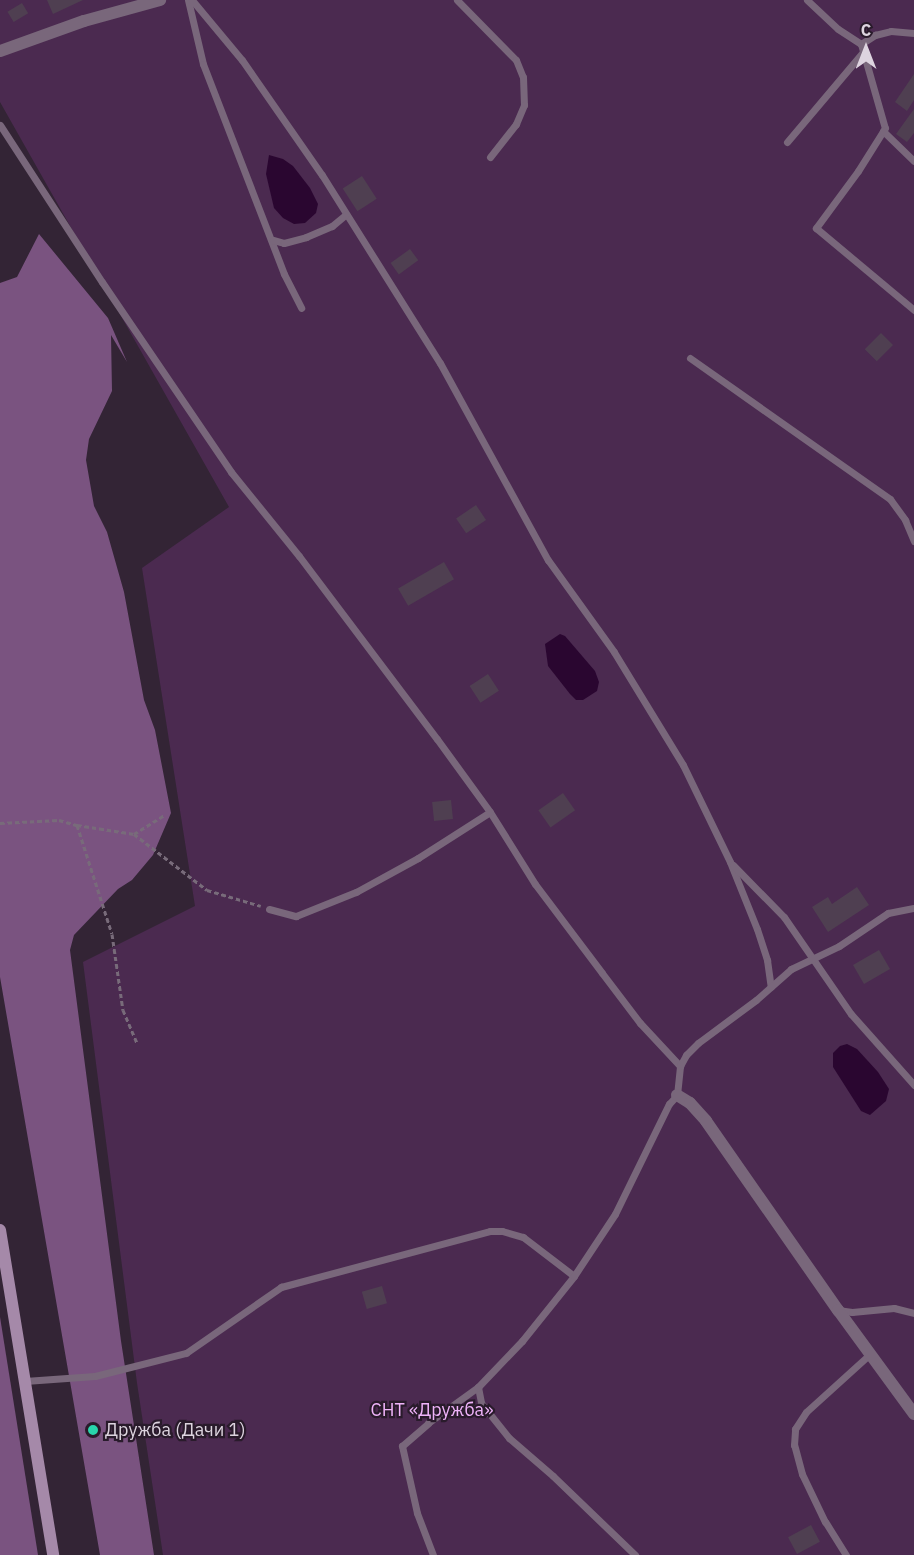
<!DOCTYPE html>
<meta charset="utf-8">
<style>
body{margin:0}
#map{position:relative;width:914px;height:1555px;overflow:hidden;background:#332435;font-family:"IBM Plex Sans",sans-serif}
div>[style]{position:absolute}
.green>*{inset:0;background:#4b2a50}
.forest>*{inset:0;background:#7a5380}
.water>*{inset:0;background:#2a0630}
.building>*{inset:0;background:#4f3f51;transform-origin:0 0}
.path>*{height:3px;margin-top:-1.5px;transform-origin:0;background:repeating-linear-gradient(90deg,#786b7a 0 4.5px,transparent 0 7.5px)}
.lane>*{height:7px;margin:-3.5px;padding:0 3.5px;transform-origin:3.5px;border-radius:3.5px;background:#79677b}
.street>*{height:12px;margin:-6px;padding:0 6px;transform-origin:6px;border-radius:6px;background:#79677b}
.secondary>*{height:12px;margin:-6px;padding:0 6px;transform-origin:6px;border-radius:6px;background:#a589a9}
.dots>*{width:16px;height:16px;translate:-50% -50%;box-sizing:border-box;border:3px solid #291b2b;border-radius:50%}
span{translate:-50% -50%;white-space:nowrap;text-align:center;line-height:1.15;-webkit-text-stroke:4.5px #291b2b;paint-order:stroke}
.park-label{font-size:18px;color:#efb3f9}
.poi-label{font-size:18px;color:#ddd4df}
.left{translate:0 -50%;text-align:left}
.north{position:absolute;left:836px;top:18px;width:60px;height:60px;-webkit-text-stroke:4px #291b2b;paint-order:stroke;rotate:0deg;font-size:16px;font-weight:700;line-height:24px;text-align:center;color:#ddd4df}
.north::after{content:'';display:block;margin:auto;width:21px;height:27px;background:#ddd4df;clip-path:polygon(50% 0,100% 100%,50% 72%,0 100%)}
</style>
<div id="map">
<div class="green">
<i style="clip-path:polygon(0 0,914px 0,914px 1555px,163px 1555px,137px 1383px,83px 962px,195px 906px,142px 568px,229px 507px,0 102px)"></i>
</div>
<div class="forest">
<i style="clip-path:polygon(39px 234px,108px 318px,127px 362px,111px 335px,112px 391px,89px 439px,86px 460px,94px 506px,107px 532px,124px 592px,144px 700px,155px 730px,171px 813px,153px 855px,132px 880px,118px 889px,74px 935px,70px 950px,121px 1341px,154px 1555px,100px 1555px,0 977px,0 283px,17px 277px)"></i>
<i style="clip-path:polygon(0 1317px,38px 1555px,0 1555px)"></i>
</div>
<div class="water">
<i style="clip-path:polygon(269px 155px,283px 159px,293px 166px,310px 188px,318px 204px,316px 213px,305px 223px,294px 224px,283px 218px,274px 208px,266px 174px)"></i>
<i style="clip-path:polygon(560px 634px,565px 636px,595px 671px,599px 682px,597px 691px,583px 700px,576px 700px,570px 694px,548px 666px,545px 644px)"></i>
<i style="clip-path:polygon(847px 1044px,857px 1049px,878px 1072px,889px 1089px,886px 1101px,870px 1115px,861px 1111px,833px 1067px,833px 1053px,840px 1046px)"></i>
</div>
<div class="building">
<i style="clip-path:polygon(47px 0,83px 0,53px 14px)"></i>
<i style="left:22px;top:3px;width:12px;height:17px;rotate:59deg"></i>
<i style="clip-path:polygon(914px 74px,914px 100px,907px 111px,895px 102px)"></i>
<i style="clip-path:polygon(914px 109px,914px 133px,907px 142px,896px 134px)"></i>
<i style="left:362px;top:176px;width:27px;height:23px;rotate:57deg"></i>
<i style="left:410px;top:249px;width:14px;height:24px;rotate:54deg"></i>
<i style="left:881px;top:333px;width:17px;height:23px;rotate:45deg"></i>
<i style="left:476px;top:505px;width:18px;height:24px;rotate:56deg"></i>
<i style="left:444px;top:562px;width:20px;height:53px;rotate:60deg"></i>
<i style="left:488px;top:674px;width:20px;height:22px;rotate:57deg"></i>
<i style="left:563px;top:793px;width:21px;height:30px;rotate:55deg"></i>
<i style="left:451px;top:800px;width:19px;height:19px;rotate:84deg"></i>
<i style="clip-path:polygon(857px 887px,869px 905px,828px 932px,812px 907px,828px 897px,832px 904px)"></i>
<i style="left:879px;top:950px;width:22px;height:30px;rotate:60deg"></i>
<i style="left:382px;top:1286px;width:18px;height:21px;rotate:74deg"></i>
<i style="left:811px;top:1525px;width:19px;height:26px;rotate:62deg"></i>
</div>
<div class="path">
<i style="left:0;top:823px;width:59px;rotate:-2.9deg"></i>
<i style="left:59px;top:820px;width:19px;rotate:16deg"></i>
<i style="left:77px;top:825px;width:114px;rotate:72.2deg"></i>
<i style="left:112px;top:934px;width:77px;rotate:81.8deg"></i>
<i style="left:123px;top:1010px;width:36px;rotate:67deg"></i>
<i style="left:77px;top:825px;width:58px;rotate:9deg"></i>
<i style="left:134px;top:834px;width:36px;rotate:-32deg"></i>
<i style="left:134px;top:834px;width:92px;rotate:37.5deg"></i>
<i style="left:207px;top:890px;width:56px;rotate:16.5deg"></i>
</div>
<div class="lane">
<i style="left:188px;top:0;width:66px;rotate:76.8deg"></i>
<i style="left:203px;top:64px;width:225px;rotate:68.9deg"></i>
<i style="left:284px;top:274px;width:38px;rotate:63deg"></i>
<i style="left:192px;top:0;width:78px;rotate:50.2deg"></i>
<i style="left:242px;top:60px;width:140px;rotate:55.2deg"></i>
<i style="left:322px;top:175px;width:222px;rotate:57.9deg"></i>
<i style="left:440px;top:363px;width:225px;rotate:61.3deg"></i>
<i style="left:548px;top:560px;width:113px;rotate:54.3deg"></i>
<i style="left:614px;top:652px;width:132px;rotate:58.6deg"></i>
<i style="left:683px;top:765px;width:108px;rotate:64.1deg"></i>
<i style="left:730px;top:862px;width:72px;rotate:68.1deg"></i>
<i style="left:757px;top:929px;width:33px;rotate:72deg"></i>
<i style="left:767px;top:960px;width:27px;rotate:82deg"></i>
<i style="left:457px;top:0;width:84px;rotate:45.5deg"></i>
<i style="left:516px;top:60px;width:18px;rotate:68deg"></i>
<i style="left:523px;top:77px;width:28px;rotate:88deg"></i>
<i style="left:524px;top:105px;width:21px;rotate:113deg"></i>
<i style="left:516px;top:124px;width:42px;rotate:128.2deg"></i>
<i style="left:807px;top:0;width:42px;rotate:43.1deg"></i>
<i style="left:838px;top:29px;width:27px;rotate:33deg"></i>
<i style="left:861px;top:44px;width:17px;rotate:-33deg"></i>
<i style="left:875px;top:35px;width:16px;rotate:-14deg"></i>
<i style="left:891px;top:31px;width:23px;rotate:5deg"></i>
<i style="left:861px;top:44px;width:87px;rotate:74.1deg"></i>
<i style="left:885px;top:128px;width:51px;rotate:122.1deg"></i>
<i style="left:858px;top:171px;width:71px;rotate:126.4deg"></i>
<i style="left:816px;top:228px;width:128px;rotate:39.9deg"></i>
<i style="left:0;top:125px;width:187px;rotate:57deg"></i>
<i style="left:102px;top:282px;width:230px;rotate:55.8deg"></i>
<i style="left:231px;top:472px;width:108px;rotate:51deg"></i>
<i style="left:299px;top:556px;width:229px;rotate:53deg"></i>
<i style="left:437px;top:739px;width:90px;rotate:54deg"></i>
<i style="left:490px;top:812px;width:85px;rotate:58deg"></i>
<i style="left:535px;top:884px;width:111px;rotate:53deg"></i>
<i style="left:602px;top:973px;width:63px;rotate:52.8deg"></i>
<i style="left:640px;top:1023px;width:59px;rotate:47.1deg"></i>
<i style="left:883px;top:131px;width:43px;rotate:44.1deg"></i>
<i style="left:787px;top:142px;width:118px;rotate:-49.8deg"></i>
<i style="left:273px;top:240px;width:11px;rotate:15deg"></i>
<i style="left:284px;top:243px;width:23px;rotate:-15deg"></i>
<i style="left:306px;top:237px;width:28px;rotate:-23deg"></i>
<i style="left:332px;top:226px;width:17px;rotate:-40deg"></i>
<i style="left:690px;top:358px;width:245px;rotate:35.2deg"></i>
<i style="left:890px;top:499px;width:26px;rotate:54deg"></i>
<i style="left:905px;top:520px;width:23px;rotate:67deg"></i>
<i style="left:733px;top:865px;width:73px;rotate:45.6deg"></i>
<i style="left:784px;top:917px;width:118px;rotate:55.4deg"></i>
<i style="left:851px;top:1014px;width:95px;rotate:48.4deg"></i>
<i style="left:269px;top:909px;width:28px;rotate:15deg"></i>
<i style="left:296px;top:916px;width:65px;rotate:-21.8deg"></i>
<i style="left:356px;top:892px;width:71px;rotate:-28.7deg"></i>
<i style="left:418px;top:858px;width:85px;rotate:-32.6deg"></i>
<i style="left:838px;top:1310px;width:14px;rotate:8deg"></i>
<i style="left:852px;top:1312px;width:42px;rotate:-5.4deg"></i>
<i style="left:894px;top:1308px;width:21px;rotate:14deg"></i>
<i style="left:25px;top:1381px;width:70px;rotate:-4.1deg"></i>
<i style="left:95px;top:1376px;width:94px;rotate:-14.2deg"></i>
<i style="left:186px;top:1353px;width:116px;rotate:-34.8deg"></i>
<i style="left:281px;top:1287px;width:216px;rotate:-15deg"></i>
<i style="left:490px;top:1231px;width:12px"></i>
<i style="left:502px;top:1231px;width:22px;rotate:16deg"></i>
<i style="left:523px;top:1237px;width:64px;rotate:37.4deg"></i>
<i style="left:478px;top:1387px;width:16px;rotate:79deg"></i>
<i style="left:481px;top:1403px;width:45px;rotate:51.3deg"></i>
<i style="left:509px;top:1438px;width:58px;rotate:40.8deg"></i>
<i style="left:553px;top:1476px;width:114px;rotate:43.9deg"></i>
<i style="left:433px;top:1555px;width:45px;rotate:-110.9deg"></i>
<i style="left:417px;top:1513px;width:69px;rotate:-102.6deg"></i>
<i style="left:402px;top:1446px;width:35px;rotate:-41deg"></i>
<i style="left:428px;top:1423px;width:62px;rotate:-35.8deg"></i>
<i style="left:478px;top:1387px;width:64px;rotate:-46.3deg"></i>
<i style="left:522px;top:1341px;width:83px;rotate:-51.3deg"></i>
<i style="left:574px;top:1276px;width:74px;rotate:-56.5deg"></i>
<i style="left:615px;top:1214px;width:123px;rotate:-63.9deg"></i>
<i style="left:669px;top:1104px;width:12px;rotate:-48deg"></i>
<i style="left:677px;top:1095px;width:29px;rotate:-84deg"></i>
<i style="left:680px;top:1066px;width:13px;rotate:-61deg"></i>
<i style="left:686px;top:1055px;width:17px;rotate:-45deg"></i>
<i style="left:698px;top:1043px;width:72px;rotate:-36.6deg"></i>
<i style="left:756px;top:1000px;width:47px;rotate:-41.5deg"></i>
<i style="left:791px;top:969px;width:53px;rotate:-25.6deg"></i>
<i style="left:839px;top:946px;width:59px;rotate:-34deg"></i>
<i style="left:888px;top:913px;width:26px;rotate:-11deg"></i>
<i style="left:846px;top:1555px;width:39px;rotate:-122deg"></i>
<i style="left:825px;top:1522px;width:53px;rotate:-115.6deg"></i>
<i style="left:802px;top:1474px;width:30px;rotate:-105deg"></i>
<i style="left:794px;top:1445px;width:16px;rotate:-86deg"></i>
<i style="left:795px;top:1429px;width:20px;rotate:-57deg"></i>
<i style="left:806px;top:1412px;width:86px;rotate:-42.2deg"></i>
</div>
<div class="street">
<i style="left:0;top:51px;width:89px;rotate:-19.7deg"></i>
<i style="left:84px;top:21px;width:79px;rotate:-15.4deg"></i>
<i style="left:677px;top:1095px;width:15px;rotate:32deg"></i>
<i style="left:690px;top:1103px;width:24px;rotate:48deg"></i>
<i style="left:706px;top:1121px;width:231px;rotate:55.1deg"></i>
<i style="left:838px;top:1310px;width:129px;rotate:53.8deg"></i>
</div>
<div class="secondary">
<i style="left:0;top:1230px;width:329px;rotate:80.7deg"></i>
</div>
<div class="dots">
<i style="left:93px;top:1430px;background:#29d5ac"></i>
</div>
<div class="park-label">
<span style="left:432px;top:1410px">СНТ «Дружба»</span>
</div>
<div class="poi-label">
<span class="left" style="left:105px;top:1430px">Дружба (Дачи 1)</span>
</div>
<div class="north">С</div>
</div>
